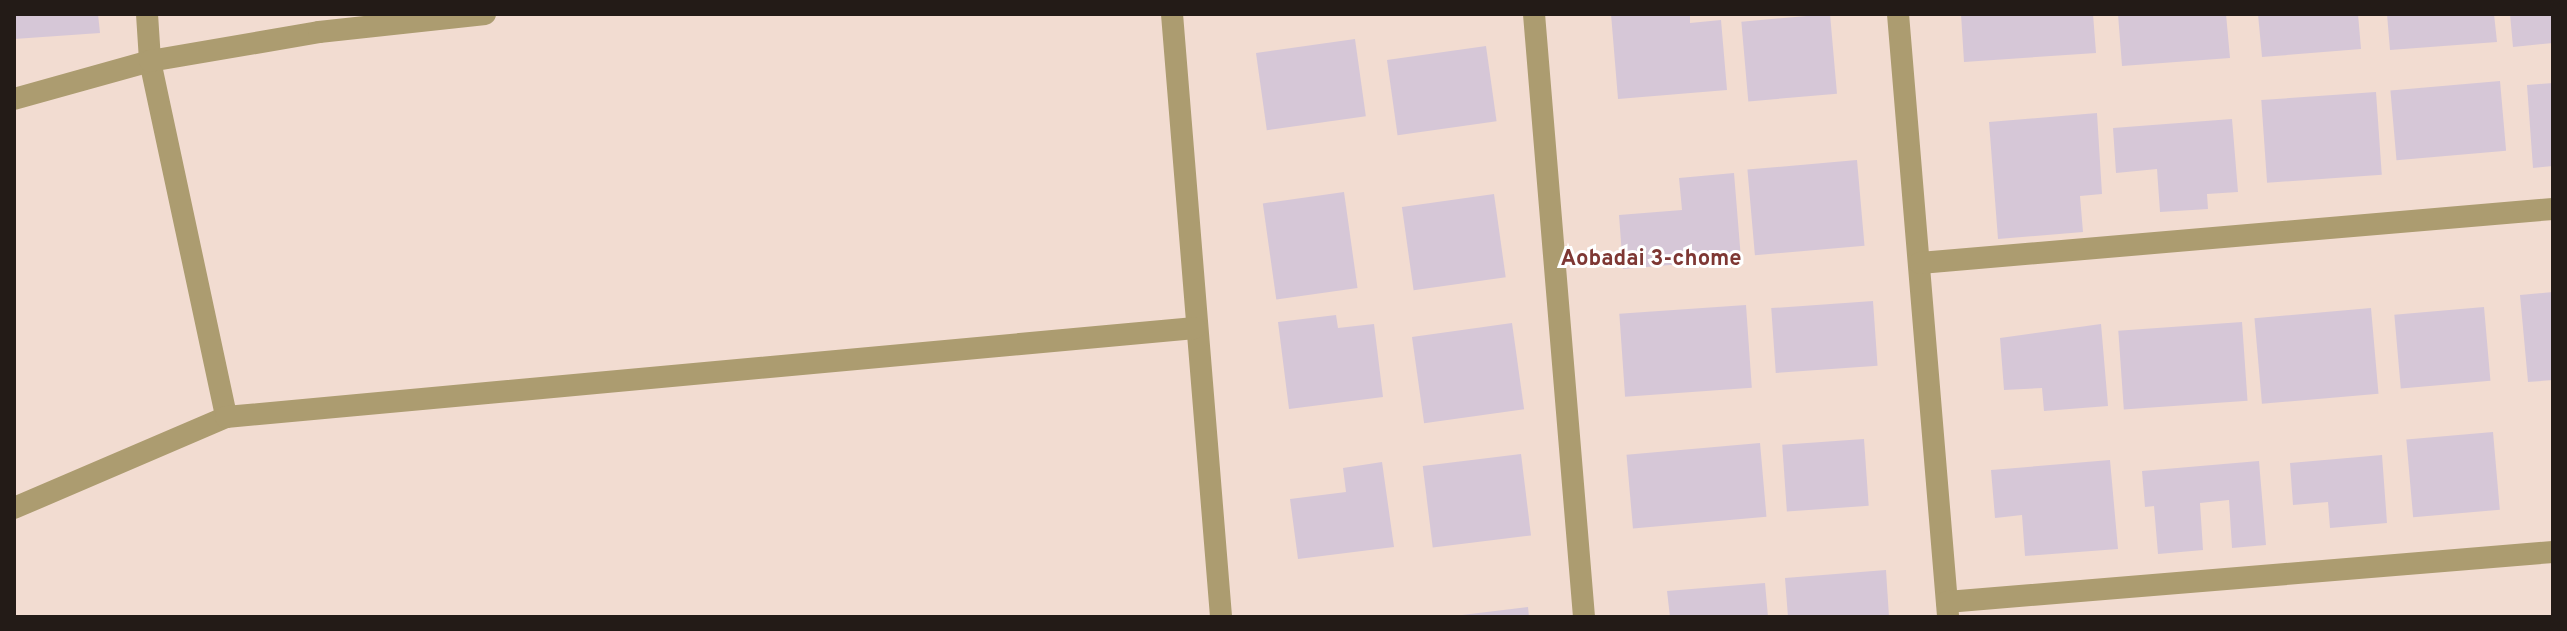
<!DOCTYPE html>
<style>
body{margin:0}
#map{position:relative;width:2567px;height:631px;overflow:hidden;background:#f2dcd1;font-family:Overpass,sans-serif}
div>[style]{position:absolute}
.building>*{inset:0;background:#d6c7d7;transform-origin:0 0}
.minor>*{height:22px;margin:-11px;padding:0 11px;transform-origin:11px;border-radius:11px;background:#ac9c70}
span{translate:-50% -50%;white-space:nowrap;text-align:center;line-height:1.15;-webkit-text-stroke:6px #fff;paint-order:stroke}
.neighbourhood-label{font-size:22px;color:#7e3733;font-weight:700}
.frame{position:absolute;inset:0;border:16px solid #231b17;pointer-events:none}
</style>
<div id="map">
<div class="building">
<i style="clip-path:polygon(14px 14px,98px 14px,100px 33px,14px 39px)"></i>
<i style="clip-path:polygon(1611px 14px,1690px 14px,1690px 23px,1721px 20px,1727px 90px,1618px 99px)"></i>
<i style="left:1830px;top:14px;width:80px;height:89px;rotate:85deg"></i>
<i style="clip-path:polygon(1961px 14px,2093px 14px,2096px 53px,1964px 62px)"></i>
<i style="clip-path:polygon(2118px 14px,2226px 14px,2230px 58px,2122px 66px)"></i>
<i style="clip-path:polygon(2258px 14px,2358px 14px,2361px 49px,2262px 57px)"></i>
<i style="clip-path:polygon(2387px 14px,2494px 14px,2497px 42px,2390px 50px)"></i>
<i style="clip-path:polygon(2510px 14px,2553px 14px,2553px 43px,2513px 47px)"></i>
<i style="left:1355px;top:39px;width:78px;height:100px;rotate:82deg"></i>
<i style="left:1486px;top:46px;width:76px;height:100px;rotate:82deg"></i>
<i style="left:2500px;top:81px;width:70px;height:110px;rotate:85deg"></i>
<i style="clip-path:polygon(2553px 83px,2553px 166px,2533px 168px,2527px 85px)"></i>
<i style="left:2376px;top:92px;width:83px;height:115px;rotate:86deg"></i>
<i style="clip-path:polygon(2097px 113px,2102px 194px,2080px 196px,2083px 232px,1998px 239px,1989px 122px)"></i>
<i style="clip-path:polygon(2232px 119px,2238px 192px,2207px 194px,2208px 209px,2160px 212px,2157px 169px,2116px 173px,2113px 128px)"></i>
<i style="left:1857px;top:160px;width:86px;height:110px;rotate:85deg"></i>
<i style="clip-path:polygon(1734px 173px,1741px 259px,1623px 269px,1619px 215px,1682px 210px,1679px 178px)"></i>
<i style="left:1344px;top:192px;width:97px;height:82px;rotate:82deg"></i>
<i style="left:1494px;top:194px;width:84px;height:93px;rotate:82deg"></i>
<i style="clip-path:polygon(2553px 292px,2553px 380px,2528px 382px,2520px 295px)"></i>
<i style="left:1873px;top:301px;width:65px;height:102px;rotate:86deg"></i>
<i style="left:1746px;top:305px;width:83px;height:127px;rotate:86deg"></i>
<i style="left:2484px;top:307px;width:74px;height:90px;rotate:85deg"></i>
<i style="left:2371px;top:308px;width:86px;height:117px;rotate:85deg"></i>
<i style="clip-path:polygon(1336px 315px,1338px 328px,1374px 324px,1383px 397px,1289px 409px,1278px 322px)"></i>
<i style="left:2242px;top:322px;width:79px;height:124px;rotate:86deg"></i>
<i style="left:1512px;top:323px;width:87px;height:101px;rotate:82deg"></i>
<i style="clip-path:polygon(2101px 324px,2108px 406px,2044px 411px,2042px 388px,2004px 390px,2000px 338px)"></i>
<i style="left:2493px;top:432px;width:78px;height:87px;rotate:85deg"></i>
<i style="left:1864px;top:439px;width:67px;height:82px;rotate:86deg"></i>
<i style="left:1760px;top:443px;width:74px;height:134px;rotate:85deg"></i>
<i style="left:1521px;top:454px;width:82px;height:99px;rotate:83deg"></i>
<i style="clip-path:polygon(2382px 455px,2387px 523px,2330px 528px,2328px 502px,2293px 505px,2290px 463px)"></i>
<i style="clip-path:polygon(2110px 460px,2118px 549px,2025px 556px,2022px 515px,1995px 518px,1991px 470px)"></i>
<i style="clip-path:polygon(2259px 461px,2266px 545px,2232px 548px,2229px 500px,2200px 503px,2203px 550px,2158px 554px,2154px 506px,2145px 507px,2142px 471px)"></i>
<i style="clip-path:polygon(1382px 462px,1394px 547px,1298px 559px,1290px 499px,1346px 492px,1343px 468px)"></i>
<i style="clip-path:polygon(1886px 570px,1889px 617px,1788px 617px,1785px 578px)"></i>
<i style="clip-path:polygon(1765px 583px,1768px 617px,1670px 617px,1667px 591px)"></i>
<i style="clip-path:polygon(1528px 607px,1529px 617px,1462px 617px,1462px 615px)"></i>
</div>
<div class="minor">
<i style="left:147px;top:14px;width:47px;rotate:86.3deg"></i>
<i style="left:150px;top:61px;width:364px;rotate:77.9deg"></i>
<i style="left:1172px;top:14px;width:605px;rotate:85.35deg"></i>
<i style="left:1534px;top:14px;width:605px;rotate:85.26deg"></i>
<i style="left:1898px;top:14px;width:604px;rotate:85.25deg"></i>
<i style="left:14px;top:99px;width:141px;rotate:-15.6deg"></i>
<i style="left:150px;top:61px;width:171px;rotate:-9.7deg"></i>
<i style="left:319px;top:32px;width:167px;rotate:-6.2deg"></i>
<i style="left:1920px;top:263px;width:635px;rotate:-4.88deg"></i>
<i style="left:14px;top:508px;width:231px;rotate:-23.2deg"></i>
<i style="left:226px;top:417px;width:973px;rotate:-5.25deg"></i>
<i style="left:1947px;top:602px;width:608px;rotate:-4.72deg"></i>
</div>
<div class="neighbourhood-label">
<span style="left:1651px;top:260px">Aobadai 3-chome</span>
</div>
<div class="frame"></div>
</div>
